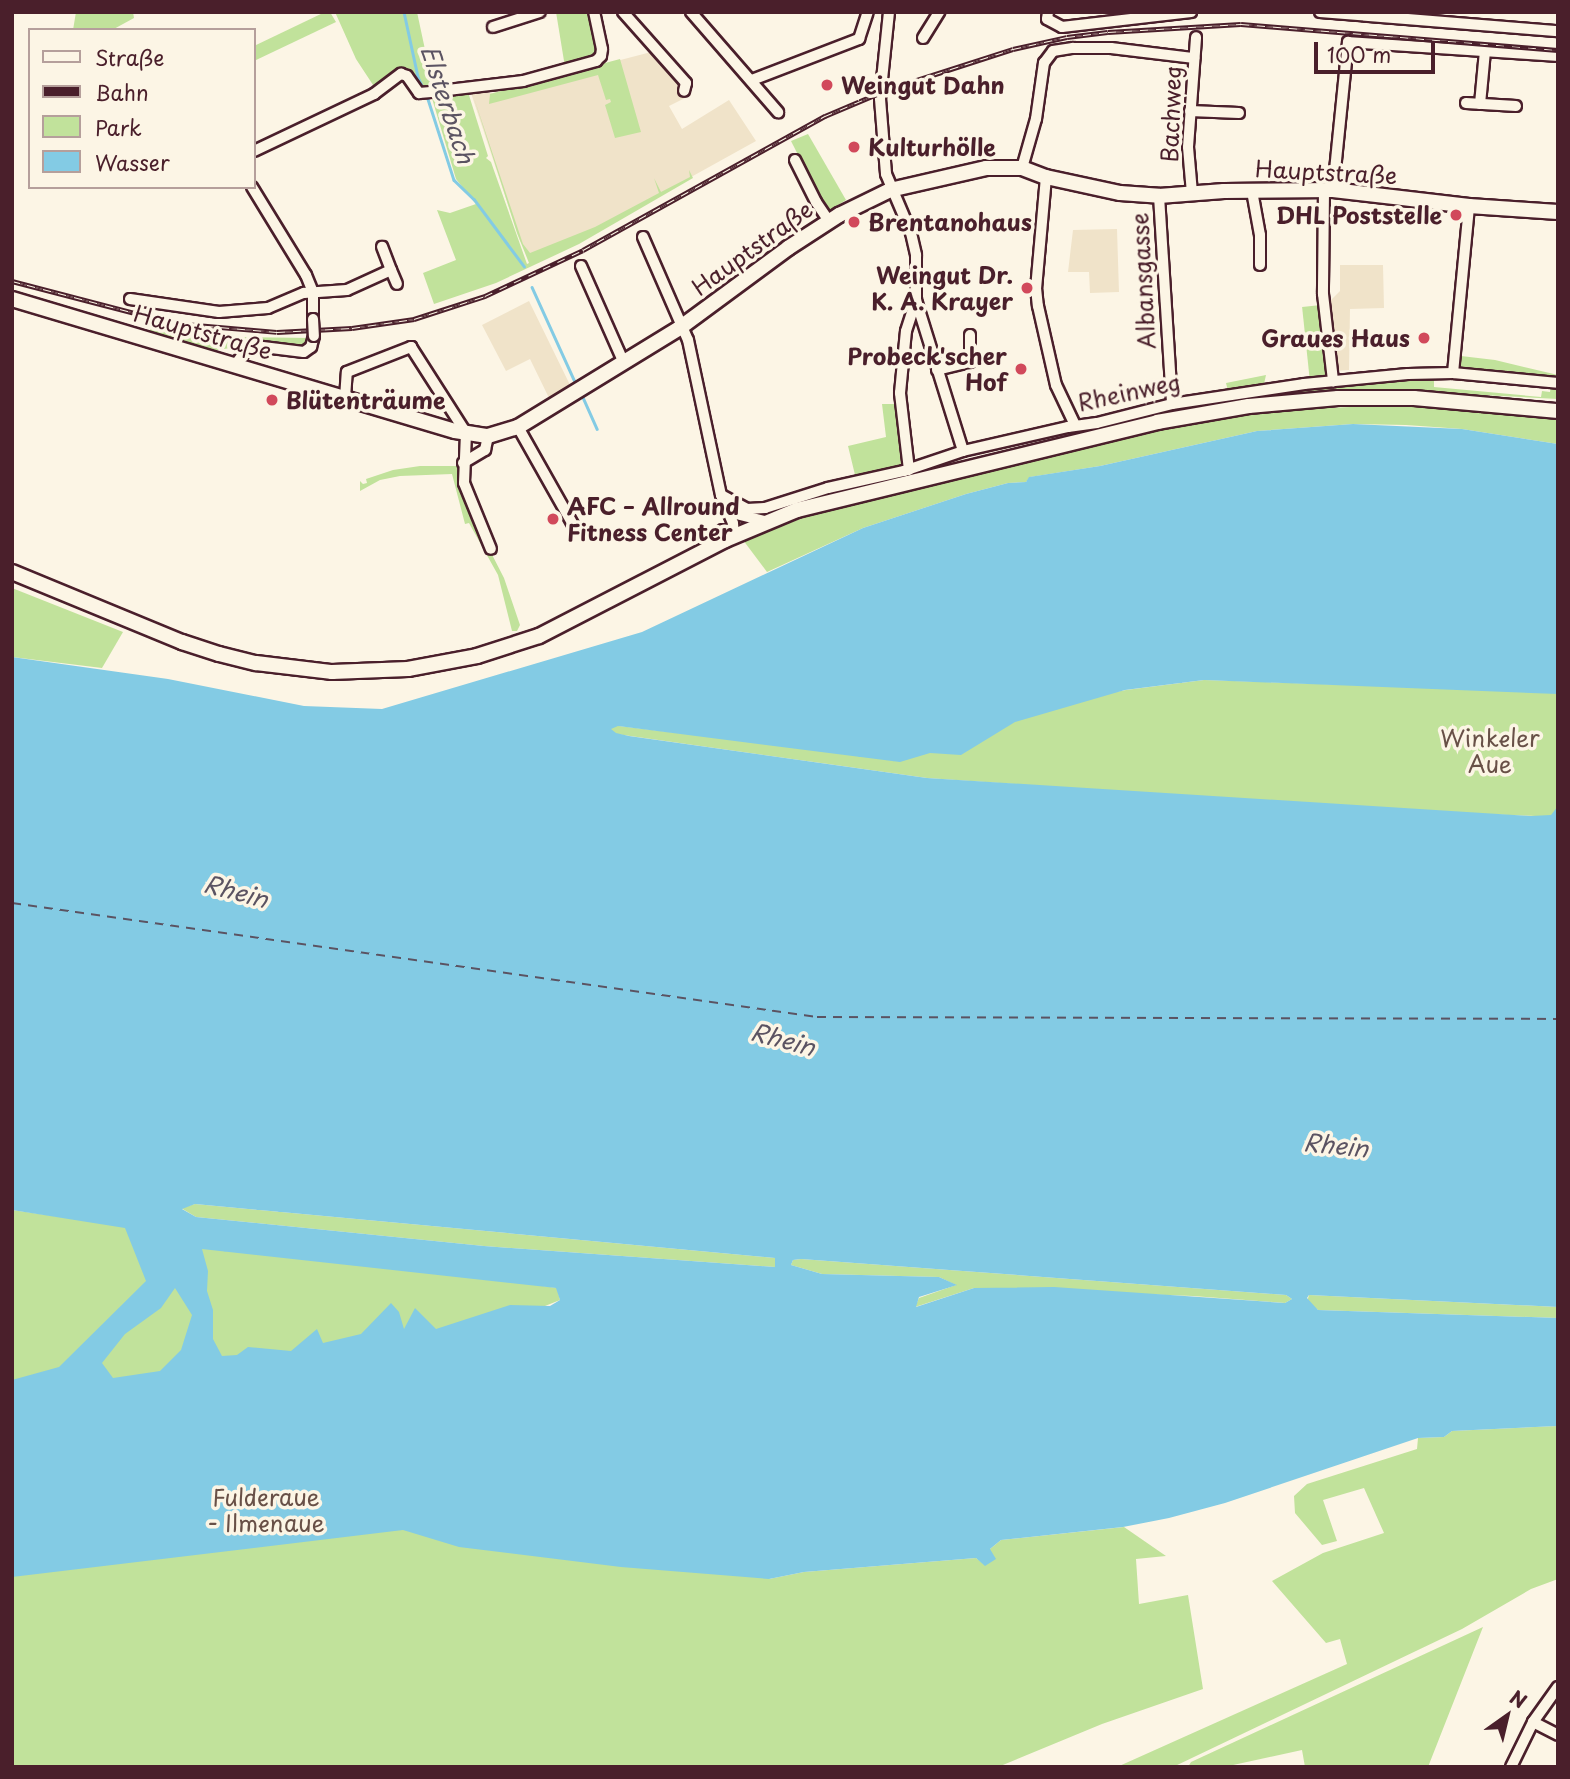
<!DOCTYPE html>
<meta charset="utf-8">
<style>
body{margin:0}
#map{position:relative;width:1570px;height:1779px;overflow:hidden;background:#fcf5e5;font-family:"Playpen Sans",sans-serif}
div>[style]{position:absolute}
.built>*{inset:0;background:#f0e3c9}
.green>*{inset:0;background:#c1e29b;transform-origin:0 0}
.water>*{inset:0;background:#83cbe4}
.stream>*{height:2.5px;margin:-1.25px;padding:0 1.25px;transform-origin:1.25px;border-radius:1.25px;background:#83cbe4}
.ferry>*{height:2px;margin-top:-1px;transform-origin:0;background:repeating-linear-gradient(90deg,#5b5362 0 9px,transparent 0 16px)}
.roads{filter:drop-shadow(2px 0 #4a1f2b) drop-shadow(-2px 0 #4a1f2b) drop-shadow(0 2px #4a1f2b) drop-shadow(0 -2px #4a1f2b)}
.minor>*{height:10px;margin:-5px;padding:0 5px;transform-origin:5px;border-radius:5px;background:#fcf5e5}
.major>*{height:14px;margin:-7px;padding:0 7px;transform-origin:7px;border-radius:7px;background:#fcf5e5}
.rail>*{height:5px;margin-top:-2.5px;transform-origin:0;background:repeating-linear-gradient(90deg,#fcf5e5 0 8px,#4a1f2b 0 16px);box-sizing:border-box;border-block:2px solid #4a1f2b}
.bridges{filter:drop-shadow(2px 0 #4a1f2b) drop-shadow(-2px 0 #4a1f2b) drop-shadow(0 2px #4a1f2b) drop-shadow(0 -2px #4a1f2b)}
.minor-bridge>*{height:10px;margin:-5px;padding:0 5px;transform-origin:5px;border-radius:5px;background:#fcf5e5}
.dots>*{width:19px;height:19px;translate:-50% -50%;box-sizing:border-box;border:4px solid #fcf5e5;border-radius:50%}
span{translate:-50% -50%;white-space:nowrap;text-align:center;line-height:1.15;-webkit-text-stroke:7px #fcf5e5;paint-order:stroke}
.poi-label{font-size:23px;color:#4a1f2b;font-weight:700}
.left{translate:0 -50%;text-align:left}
.right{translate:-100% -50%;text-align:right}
.street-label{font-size:23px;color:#4a1f2b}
.park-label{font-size:23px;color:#685047}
.water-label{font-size:24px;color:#5b5362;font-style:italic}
.frame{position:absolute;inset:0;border:14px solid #4a1f2b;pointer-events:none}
.legend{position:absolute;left:28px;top:28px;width:228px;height:161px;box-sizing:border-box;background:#fcf5e5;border:2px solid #b59f9b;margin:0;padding:9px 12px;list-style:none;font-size:21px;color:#4a1f2b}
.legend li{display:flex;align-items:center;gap:14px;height:35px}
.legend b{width:35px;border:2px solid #b59f9b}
.north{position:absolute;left:1472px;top:1681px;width:70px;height:70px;-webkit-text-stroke:5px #fcf5e5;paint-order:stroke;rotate:34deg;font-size:19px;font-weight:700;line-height:28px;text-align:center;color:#4a1f2b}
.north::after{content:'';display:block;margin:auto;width:24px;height:32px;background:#4a1f2b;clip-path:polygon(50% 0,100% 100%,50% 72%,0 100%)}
.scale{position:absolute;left:1314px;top:42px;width:121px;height:32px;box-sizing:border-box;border:4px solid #4a1f2b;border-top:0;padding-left:9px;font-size:21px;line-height:24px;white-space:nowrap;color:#4a1f2b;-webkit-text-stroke:5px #fcf5e5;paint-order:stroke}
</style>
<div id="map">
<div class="built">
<i style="clip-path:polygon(655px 51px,691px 95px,669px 106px,682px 129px,729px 100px,756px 141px,536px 263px,520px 241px,471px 93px,494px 93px)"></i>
<i style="clip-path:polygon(1117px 229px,1119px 292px,1090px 293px,1089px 272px,1068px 272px,1073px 230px)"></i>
<i style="clip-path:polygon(1340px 265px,1383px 265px,1384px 308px,1350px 309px,1349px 370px,1335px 371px,1327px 304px,1340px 291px)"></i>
<i style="clip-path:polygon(529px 301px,571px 387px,550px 400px,530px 359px,506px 371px,482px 325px)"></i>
</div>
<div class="green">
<i style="clip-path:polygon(76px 12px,133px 12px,134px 18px,112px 30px,73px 30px)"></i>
<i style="clip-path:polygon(325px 12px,330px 12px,336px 22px,254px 61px,254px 46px)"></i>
<i style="clip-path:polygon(335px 12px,417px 12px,433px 87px,420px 88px,411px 76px,375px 88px,356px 59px)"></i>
<i style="clip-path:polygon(556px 12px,587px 12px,597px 45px,592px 58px,565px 67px)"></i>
<i style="clip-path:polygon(620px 59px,641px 132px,615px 138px,605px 105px,611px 102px,610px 99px,606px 100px,598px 75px,489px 104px,490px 94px)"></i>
<i style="clip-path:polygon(468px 92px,488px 156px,486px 158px,491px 162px,527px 264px,529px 263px,517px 233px,474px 98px,523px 244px,530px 253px,595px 227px,659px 193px,654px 178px,661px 192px,690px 177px,689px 170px,693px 178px,579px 244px,496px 283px,434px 304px,423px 273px,456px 260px,437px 210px,450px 213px,476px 204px,456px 179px,431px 95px)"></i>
<i style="clip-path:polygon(808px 134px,846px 200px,827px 212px,791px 141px)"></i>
<i style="left:1321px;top:305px;width:70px;height:19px;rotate:84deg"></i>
<i style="clip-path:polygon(166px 326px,239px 337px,311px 338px,307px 347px,245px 342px,239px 342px,237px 347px,211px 351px,149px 333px,151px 328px)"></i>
<i style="clip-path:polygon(1461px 356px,1495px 360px,1558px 375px,1558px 379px,1459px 367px)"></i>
<i style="clip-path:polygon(1266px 375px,1264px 384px,1229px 392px,1227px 387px,1226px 383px)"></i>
<i style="clip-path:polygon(1434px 377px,1434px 387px,1541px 397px,1542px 391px,1550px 392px,1551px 385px,1558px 386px,1558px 399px,1405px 391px,1297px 394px,1209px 405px,1081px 433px,1080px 430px,1160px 410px,1361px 381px,1395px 382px)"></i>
<i style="clip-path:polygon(882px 404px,895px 404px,902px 469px,856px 479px,848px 446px,886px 437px)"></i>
<i style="clip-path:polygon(1396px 405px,1472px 409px,1558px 419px,1558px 444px,1462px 429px,1406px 425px,1353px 424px,1257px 431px,1100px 466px,1030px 477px,1026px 482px,1008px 483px,966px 494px,863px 528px,767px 572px,743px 540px,819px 512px,1174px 426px,1281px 410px)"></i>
<i style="clip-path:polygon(420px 466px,458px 466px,464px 500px,504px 578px,520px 625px,517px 631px,512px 631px,498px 575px,469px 523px,465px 524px,452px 474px,400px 476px,380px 480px,360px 491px,360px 481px,363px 484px,367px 483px,366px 479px,393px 470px)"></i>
<i style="clip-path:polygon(12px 588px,123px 632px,102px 668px,12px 657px)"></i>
<i style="clip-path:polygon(1204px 680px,1558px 692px,1558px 817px,1390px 810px,927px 778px,602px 732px,602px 724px,813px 749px,1126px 690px)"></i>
<i style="clip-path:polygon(195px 1204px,775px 1258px,775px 1267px,484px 1246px,196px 1217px,181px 1208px)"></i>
<i style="clip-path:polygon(12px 1210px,557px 1288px,560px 1300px,545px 1306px,769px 1579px,804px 1572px,976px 1558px,985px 1565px,990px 1549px,1001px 1540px,1124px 1527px,1166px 1556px,1136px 1559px,1139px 1604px,1188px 1595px,1203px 1689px,1102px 1724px,998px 1767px,12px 1767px)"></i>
<i style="clip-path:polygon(801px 1259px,1286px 1295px,1292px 1299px,1285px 1303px,1193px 1296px,974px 1288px,915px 1307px,919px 1298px,956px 1285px,939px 1277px,822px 1274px,791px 1265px,793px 1260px)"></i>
<i style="clip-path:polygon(1309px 1295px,1558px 1307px,1558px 1318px,1318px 1310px,1307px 1302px)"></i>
<i style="clip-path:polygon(1558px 1426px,1558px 1579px,1531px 1589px,1462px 1629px,1173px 1767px,1117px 1767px,1347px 1664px,1340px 1639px,1326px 1643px,1272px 1581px,1323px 1553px,1384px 1533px,1364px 1488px,1323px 1500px,1337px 1541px,1322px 1545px,1295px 1513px,1294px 1496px,1307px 1484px,1417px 1449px,1418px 1438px,1444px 1437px,1452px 1431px)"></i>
<i style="clip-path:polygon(1483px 1627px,1428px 1767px,1305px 1767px,1302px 1750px,1224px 1767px,1188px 1767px,1191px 1762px)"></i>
</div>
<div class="water">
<i style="clip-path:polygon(evenodd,1353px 424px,1462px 429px,1558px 444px,1558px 694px,1204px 680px,1125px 690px,1015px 722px,961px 755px,930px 753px,900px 762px,618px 726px,611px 729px,616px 733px,629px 736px,927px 778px,1531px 816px,1551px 815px,1558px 806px,1558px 1307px,1309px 1295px,1307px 1298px,1318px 1310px,1558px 1318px,1558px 1426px,1452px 1431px,1444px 1437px,1418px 1438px,1225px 1503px,1169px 1518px,1123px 1527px,1001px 1540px,990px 1549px,996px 1559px,985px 1566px,976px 1558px,804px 1572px,769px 1579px,621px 1567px,459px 1547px,403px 1530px,12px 1577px,12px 1380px,59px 1367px,146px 1281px,125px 1228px,12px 1210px,12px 657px,168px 679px,304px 706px,382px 709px,642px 632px,863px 528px,966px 494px,1008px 483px,1026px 482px,1029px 477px,1100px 466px,1257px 431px,1353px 424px,195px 1204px,775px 1258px,775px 1267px,484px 1246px,196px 1217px,182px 1209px,195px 1204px,1353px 424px,202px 1249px,556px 1288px,560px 1300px,550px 1306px,510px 1305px,436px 1329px,415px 1308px,404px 1329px,399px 1312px,391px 1303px,361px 1334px,323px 1343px,317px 1329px,291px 1351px,248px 1347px,237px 1355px,222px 1356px,213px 1339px,213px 1310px,207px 1291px,208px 1271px,202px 1249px,1353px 424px,801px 1259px,1286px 1295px,1292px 1299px,1285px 1303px,1054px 1287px,974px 1288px,916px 1307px,919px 1297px,957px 1285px,939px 1277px,822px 1274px,791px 1265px,793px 1260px,801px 1259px,1353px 424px,175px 1288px,192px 1315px,181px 1350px,160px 1371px,113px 1378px,102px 1363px,125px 1334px,161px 1308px,175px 1288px)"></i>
</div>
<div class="stream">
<i style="left:404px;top:12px;width:66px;rotate:77.8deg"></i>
<i style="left:418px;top:77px;width:14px;rotate:65deg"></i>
<i style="left:427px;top:96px;width:88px;rotate:72.2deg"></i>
<i style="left:454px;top:180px;width:28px;rotate:44deg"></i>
<i style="left:474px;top:199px;width:84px;rotate:53.3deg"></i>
<i style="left:532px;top:287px;width:109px;rotate:65.6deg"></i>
<i style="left:582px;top:395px;width:37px;rotate:66deg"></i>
</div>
<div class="ferry">
<i style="left:12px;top:903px;width:813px;rotate:8.06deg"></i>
<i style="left:817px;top:1017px;width:741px;rotate:0.15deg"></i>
</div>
<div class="roads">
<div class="minor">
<i style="left:623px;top:12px;width:95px;rotate:48.4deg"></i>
<i style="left:686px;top:83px;width:8px;rotate:104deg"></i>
<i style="left:691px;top:12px;width:133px;rotate:49deg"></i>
<i style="left:889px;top:12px;width:87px;rotate:95.9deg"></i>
<i style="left:880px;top:99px;width:75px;rotate:85.4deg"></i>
<i style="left:886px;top:174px;width:64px;rotate:67deg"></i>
<i style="left:911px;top:233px;width:23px;rotate:77deg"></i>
<i style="left:916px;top:255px;width:45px;rotate:90deg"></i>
<i style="left:916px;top:300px;width:158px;rotate:72.7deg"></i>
<i style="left:1048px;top:12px;width:7px;rotate:98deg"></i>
<i style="left:1047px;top:19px;width:17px;rotate:28deg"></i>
<i style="left:1062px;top:27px;width:130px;rotate:-6.6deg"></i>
<i style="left:1320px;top:12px;width:239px;rotate:4.6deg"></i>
<i style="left:493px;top:27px;width:49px;rotate:-17.7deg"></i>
<i style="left:923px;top:38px;width:31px;rotate:-58deg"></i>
<i style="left:752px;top:80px;width:115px;rotate:-21deg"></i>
<i style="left:859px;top:39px;width:28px;rotate:-72deg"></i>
<i style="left:1466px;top:103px;width:50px;rotate:3.4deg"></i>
<i style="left:1480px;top:104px;width:53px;rotate:-84.6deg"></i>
<i style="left:1190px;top:111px;width:49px;rotate:2.3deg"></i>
<i style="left:254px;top:151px;width:133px;rotate:-25.4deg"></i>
<i style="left:374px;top:94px;width:34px;rotate:-37deg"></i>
<i style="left:401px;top:74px;width:6px;rotate:18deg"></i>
<i style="left:407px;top:76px;width:21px;rotate:55deg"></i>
<i style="left:419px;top:93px;width:12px;rotate:-5deg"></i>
<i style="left:431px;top:92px;width:93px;rotate:-6.8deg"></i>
<i style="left:523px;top:81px;width:76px;rotate:-15.3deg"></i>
<i style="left:596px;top:61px;width:7px;rotate:-45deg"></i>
<i style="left:601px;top:56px;width:7px;rotate:-82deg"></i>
<i style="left:602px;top:49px;width:38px;rotate:-102deg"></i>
<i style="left:795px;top:160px;width:47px;rotate:63.4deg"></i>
<i style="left:816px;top:202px;width:23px;rotate:56deg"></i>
<i style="left:1022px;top:168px;width:51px;rotate:-74.1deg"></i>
<i style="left:1036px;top:119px;width:57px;rotate:-81.9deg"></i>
<i style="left:1044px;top:63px;width:15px;rotate:-53deg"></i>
<i style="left:1053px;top:51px;width:20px;rotate:-9deg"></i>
<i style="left:1073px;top:48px;width:38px"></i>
<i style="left:1111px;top:48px;width:84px;rotate:6.9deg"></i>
<i style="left:1046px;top:177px;width:111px;rotate:95.1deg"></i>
<i style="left:1036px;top:288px;width:18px;rotate:84deg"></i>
<i style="left:1038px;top:306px;width:81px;rotate:77.2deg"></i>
<i style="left:1056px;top:385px;width:44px;rotate:64.6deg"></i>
<i style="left:252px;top:187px;width:103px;rotate:58.5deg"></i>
<i style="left:306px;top:275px;width:18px;rotate:68deg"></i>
<i style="left:313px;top:292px;width:27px;rotate:90deg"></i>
<i style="left:1333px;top:190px;width:149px;rotate:-84.2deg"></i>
<i style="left:1348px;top:42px;width:210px;rotate:3.8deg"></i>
<i style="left:1252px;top:191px;width:45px;rotate:79.7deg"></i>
<i style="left:1260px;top:235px;width:30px;rotate:90deg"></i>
<i style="left:1324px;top:191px;width:103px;rotate:90.6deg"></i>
<i style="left:1323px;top:294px;width:88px;rotate:83.4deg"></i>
<i style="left:1192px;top:193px;width:46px;rotate:-95deg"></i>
<i style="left:1188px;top:147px;width:110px;rotate:-85.8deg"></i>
<i style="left:1159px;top:196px;width:208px;rotate:86.4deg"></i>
<i style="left:643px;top:237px;width:112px;rotate:66.4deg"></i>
<i style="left:688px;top:340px;width:158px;rotate:78deg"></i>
<i style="left:721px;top:495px;width:30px;rotate:67deg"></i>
<i style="left:733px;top:523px;width:13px;rotate:86deg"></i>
<i style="left:734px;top:536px;width:13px;rotate:-153deg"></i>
<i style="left:581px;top:266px;width:106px;rotate:66.1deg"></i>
<i style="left:391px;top:270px;width:15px;rotate:67deg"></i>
<i style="left:130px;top:299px;width:90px;rotate:8.3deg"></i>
<i style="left:219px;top:312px;width:49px;rotate:-4.7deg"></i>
<i style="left:268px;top:308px;width:39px;rotate:-23deg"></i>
<i style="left:304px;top:293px;width:43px;rotate:-4deg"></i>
<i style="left:347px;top:290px;width:48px;rotate:-24.4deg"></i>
<i style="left:391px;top:270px;width:25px;rotate:-111deg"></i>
<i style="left:235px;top:365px;width:20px;rotate:-53deg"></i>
<i style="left:247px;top:349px;width:9px;rotate:-21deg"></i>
<i style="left:255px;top:346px;width:49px;rotate:7deg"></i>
<i style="left:304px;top:352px;width:9px;rotate:-36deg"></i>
<i style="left:311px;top:347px;width:11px;rotate:-75deg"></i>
<i style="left:937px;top:370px;width:34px;rotate:-14deg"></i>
<i style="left:970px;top:362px;width:27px;rotate:-90deg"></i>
<i style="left:1453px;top:373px;width:168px;rotate:-84.5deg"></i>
<i style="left:345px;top:398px;width:26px;rotate:-86deg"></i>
<i style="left:347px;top:372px;width:69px;rotate:-21.3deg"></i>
<i style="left:411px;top:347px;width:102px;rotate:57.4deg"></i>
<i style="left:466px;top:433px;width:50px;rotate:92.3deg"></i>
<i style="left:464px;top:483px;width:71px;rotate:67.8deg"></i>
<i style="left:518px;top:427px;width:116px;rotate:60.6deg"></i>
<i style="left:463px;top:463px;width:26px;rotate:-31deg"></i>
<i style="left:485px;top:450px;width:14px;rotate:-78deg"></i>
<i style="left:909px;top:470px;width:78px;rotate:-96.7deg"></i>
<i style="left:900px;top:393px;width:62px;rotate:-84.5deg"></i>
<i style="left:906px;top:331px;width:33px;rotate:-72deg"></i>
<i style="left:721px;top:495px;width:30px;rotate:28deg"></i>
<i style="left:747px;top:509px;width:18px;rotate:-3deg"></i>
<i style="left:765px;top:508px;width:66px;rotate:-17.6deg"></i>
<i style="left:828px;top:488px;width:78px;rotate:-12.6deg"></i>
<i style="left:904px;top:471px;width:62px;rotate:-18.7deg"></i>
<i style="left:963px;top:451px;width:108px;rotate:-12.9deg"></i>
<i style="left:1068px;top:427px;width:29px;rotate:-8deg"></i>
<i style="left:1097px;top:423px;width:77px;rotate:-14.2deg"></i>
<i style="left:1172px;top:404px;width:134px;rotate:-8.6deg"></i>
<i style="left:1304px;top:384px;width:104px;rotate:-5.5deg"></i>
<i style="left:1408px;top:374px;width:45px;rotate:-1.3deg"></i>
<i style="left:1453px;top:373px;width:105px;rotate:5.4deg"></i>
<i style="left:728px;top:512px;width:38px;rotate:14deg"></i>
<i style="left:1533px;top:1722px;width:28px;rotate:27deg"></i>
<i style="left:1511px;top:1767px;width:50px;rotate:-63.9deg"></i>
<i style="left:1533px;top:1722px;width:43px;rotate:-54.5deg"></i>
</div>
<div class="major">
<i style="left:12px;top:299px;width:462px;rotate:16.6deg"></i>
<i style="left:455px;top:431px;width:33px;rotate:9deg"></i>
<i style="left:488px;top:436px;width:31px;rotate:-17deg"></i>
<i style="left:518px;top:427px;width:191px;rotate:-31.5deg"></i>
<i style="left:681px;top:327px;width:133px;rotate:-36.4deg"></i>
<i style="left:788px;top:248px;width:61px;rotate:-32.9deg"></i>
<i style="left:839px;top:215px;width:57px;rotate:-26.1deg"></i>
<i style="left:890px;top:190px;width:98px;rotate:-12.9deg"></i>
<i style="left:986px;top:168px;width:36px"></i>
<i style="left:1022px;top:168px;width:26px;rotate:21deg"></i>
<i style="left:1046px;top:177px;width:76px;rotate:12.2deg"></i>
<i style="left:1120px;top:193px;width:39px;rotate:4deg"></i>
<i style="left:1159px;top:196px;width:65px;rotate:-4.4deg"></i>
<i style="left:1224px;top:191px;width:109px;rotate:-0.5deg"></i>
<i style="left:1333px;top:190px;width:137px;rotate:6.7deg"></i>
<i style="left:1469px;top:206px;width:89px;rotate:3.9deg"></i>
<i style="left:12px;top:572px;width:184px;rotate:22.4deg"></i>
<i style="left:182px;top:642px;width:39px;rotate:18deg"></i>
<i style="left:219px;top:654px;width:38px;rotate:14deg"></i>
<i style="left:256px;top:663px;width:77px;rotate:6.8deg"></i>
<i style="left:332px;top:672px;width:76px;rotate:-2.3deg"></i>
<i style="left:408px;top:669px;width:70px;rotate:-10.7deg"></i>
<i style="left:477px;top:656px;width:65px;rotate:-17.9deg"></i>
<i style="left:539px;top:636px;width:209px;rotate:-27.3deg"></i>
<i style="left:725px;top:540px;width:78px;rotate:-22.6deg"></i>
<i style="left:797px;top:510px;width:371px;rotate:-13.7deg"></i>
<i style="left:1157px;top:422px;width:93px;rotate:-9.9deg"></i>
<i style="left:1249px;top:406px;width:89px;rotate:-5.1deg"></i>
<i style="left:1338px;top:398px;width:76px"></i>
<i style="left:1414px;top:398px;width:145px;rotate:5.2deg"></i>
</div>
</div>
<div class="rail">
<i style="left:12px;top:281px;width:166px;rotate:14.6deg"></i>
<i style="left:173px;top:323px;width:104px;rotate:4.9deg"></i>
<i style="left:277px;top:332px;width:75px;rotate:-3.1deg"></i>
<i style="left:352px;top:328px;width:63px;rotate:-8.3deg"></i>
<i style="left:414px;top:319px;width:75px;rotate:-17.9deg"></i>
<i style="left:485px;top:296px;width:108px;rotate:-25.1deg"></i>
<i style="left:583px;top:250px;width:277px;rotate:-29deg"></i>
<i style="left:825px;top:116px;width:69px;rotate:-22.9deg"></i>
<i style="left:889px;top:89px;width:130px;rotate:-17.9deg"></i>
<i style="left:1013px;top:49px;width:55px;rotate:-12.5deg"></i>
<i style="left:1067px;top:37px;width:41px;rotate:-7deg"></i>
<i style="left:1108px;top:32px;width:133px;rotate:-3.4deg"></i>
<i style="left:1241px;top:24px;width:318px;rotate:4.7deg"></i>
</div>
<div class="bridges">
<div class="minor-bridge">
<i style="left:313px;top:319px;width:17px;rotate:87deg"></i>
</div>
</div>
<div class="dots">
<i style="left:827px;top:85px;background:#d1495b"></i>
<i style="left:854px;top:147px;background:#d1495b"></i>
<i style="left:1456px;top:215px;background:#d1495b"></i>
<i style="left:854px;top:222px;background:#d1495b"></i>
<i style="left:1027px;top:288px;background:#d1495b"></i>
<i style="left:1424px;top:338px;background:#d1495b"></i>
<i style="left:1021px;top:369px;background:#d1495b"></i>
<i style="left:272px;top:400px;background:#d1495b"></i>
<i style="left:553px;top:519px;background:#d1495b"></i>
</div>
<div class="poi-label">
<span class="left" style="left:841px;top:85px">Weingut Dahn</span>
<span class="left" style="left:868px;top:147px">Kulturhölle</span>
<span class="right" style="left:1442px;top:215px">DHL Poststelle</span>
<span class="left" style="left:868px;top:222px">Brentanohaus</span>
<span class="right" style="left:1013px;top:288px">Weingut Dr.<br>K. A. Krayer</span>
<span class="right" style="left:1410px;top:338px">Graues Haus</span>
<span class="right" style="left:1007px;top:369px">Probeck'scher<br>Hof</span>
<span class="left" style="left:286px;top:400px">Blütenträume</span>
<span class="left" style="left:567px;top:519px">AFC – Allround<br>Fitness Center</span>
</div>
<div class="street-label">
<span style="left:1171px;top:114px;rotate:-88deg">Bachweg</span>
<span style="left:1326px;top:172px;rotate:3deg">Hauptstraße</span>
<span style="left:752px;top:248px;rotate:-36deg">Hauptstraße</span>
<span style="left:1143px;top:281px;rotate:-93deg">Albansgasse</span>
<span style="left:203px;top:332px;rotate:16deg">Hauptstraße</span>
<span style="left:1129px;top:392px;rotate:-12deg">Rheinweg</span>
</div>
<div class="park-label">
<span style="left:1490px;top:751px">Winkeler<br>Aue</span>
<span style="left:266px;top:1510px">Fulderaue<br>- Ilmenaue</span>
</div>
<div class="water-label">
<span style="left:448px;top:104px;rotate:72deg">Elsterbach</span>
<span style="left:236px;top:891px;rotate:15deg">Rhein</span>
<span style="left:783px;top:1039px;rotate:15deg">Rhein</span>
<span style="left:1336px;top:1145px;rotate:6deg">Rhein</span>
</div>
<div class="frame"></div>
<ul class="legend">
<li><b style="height:9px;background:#fcf5e5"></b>Straße</li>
<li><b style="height:9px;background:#4a1f2b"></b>Bahn</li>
<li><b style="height:19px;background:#c1e29b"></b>Park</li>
<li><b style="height:19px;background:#83cbe4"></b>Wasser</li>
</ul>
<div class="north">N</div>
<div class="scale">100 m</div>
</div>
